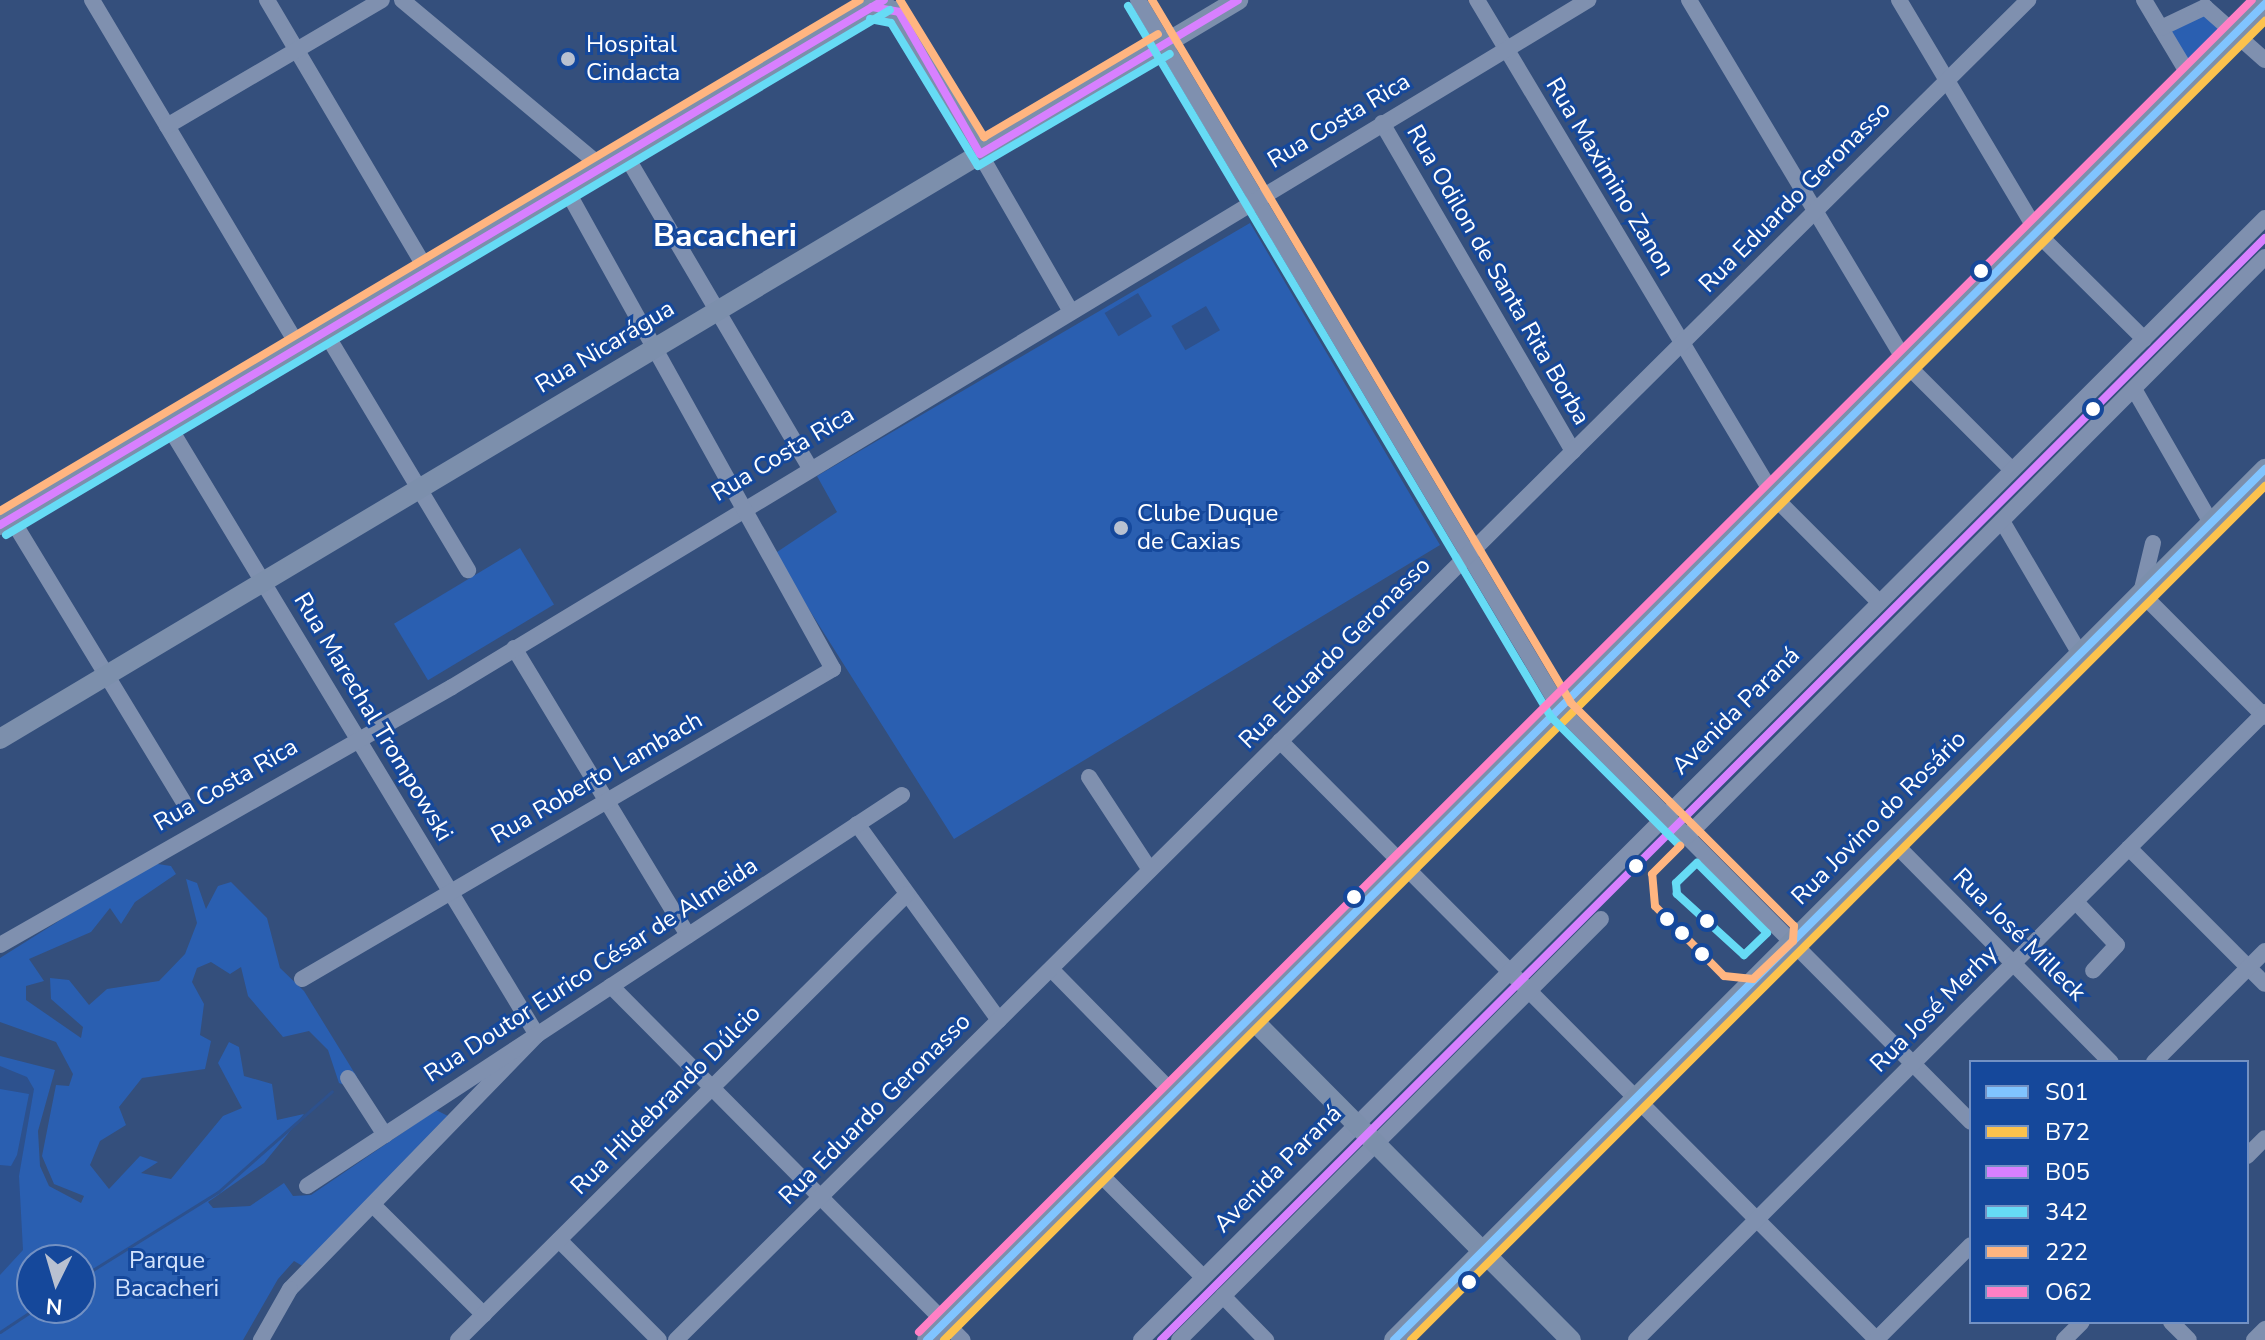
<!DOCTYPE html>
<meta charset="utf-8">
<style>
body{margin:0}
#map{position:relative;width:2265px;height:1340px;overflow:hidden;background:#344f7c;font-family:"Nunito Sans",sans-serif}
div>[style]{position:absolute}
.green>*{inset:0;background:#2a5fb1;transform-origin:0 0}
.water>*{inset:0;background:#2d518d;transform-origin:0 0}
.stream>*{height:3px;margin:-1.5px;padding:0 1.5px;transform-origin:1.5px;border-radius:1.5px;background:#2d518d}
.minor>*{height:16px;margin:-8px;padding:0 8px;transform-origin:8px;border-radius:8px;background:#7f90af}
.major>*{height:20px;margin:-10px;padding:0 10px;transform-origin:10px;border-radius:10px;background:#7c8fac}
.bus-1>*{height:8px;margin:-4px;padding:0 4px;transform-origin:4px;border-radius:4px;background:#80c4ff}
.bus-2>*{height:8px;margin:-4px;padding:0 4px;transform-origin:4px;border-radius:4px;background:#fcc24d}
.bus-3>*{height:8px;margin:-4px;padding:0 4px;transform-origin:4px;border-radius:4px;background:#d880ff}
.bus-4>*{height:8px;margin:-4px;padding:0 4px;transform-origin:4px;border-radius:4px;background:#66dbf5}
.bus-5>*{height:8px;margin:-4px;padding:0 4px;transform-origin:4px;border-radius:4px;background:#ffb580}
.bus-6>*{height:8px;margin:-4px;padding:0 4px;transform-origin:4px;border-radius:4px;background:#ff80c5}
.dots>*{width:22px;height:22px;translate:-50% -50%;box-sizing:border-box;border:4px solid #15489b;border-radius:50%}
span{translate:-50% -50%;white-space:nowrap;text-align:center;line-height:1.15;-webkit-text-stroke:6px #15489b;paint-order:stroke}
.poi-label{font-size:24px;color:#fff}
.left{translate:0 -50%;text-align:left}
.street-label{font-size:24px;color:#fff}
.park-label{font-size:24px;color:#d3e3fd}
.district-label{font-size:32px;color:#fff;font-weight:700}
.legend{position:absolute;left:1969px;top:1060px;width:280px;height:264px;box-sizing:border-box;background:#15489b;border:2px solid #7391c3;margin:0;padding:10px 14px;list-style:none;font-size:24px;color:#fff}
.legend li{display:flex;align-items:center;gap:16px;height:40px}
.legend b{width:40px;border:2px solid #7391c3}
.north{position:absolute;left:16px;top:1244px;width:80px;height:80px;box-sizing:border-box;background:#15489b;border:2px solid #7391c3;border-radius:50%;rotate:185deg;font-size:22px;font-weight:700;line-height:32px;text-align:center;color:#fff}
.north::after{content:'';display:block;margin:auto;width:28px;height:36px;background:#b8c1d1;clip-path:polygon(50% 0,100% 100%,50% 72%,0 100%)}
</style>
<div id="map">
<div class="green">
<i style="clip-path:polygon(2200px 13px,2228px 29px,2189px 69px,2168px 32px)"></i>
<i style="clip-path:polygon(1250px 223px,1440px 545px,954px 839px,774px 554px,837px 512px,817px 476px)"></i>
<i style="left:520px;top:548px;width:66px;height:147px;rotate:59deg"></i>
<i style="clip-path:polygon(evenodd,151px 863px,171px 866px,176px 874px,135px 902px,121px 924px,110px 908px,91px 932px,29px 959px,44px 981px,26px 986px,26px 1000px,81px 1038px,83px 1027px,51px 999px,50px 978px,69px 980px,89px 1005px,107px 989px,159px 981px,185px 954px,197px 923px,186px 879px,197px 883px,206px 909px,218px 886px,231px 882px,267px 918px,280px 968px,304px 991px,357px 1077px,350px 1087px,339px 1083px,328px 1050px,309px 1031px,283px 1037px,248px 996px,241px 967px,230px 974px,211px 962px,197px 968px,192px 982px,204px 1004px,200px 1035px,211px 1041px,205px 1069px,142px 1078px,119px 1107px,126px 1125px,100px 1141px,90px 1165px,109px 1189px,140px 1156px,158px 1162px,141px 1173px,171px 1179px,223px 1116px,242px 1108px,218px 1063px,229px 1042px,239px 1047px,244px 1076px,272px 1084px,277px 1120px,304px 1114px,264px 1163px,208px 1202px,213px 1208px,250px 1206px,284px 1183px,293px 1196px,311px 1195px,436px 1110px,448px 1116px,306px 1268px,294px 1261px,278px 1279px,243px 1340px,0 1340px,0 1056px,55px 1070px,38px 1131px,40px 1166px,49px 1186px,81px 1203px,84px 1196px,54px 1184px,42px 1156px,56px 1085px,69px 1086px,73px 1074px,56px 1042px,0 1022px,0 958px,151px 863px,32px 1260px,80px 1260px,80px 1308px,32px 1308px,32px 1260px)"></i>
</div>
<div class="water">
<i style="left:1138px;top:293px;width:27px;height:39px;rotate:59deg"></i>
<i style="left:1206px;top:306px;width:28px;height:40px;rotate:60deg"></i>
<i style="clip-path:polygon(0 1066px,27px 1077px,34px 1089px,19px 1176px,23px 1250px,0 1275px,0 1165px,11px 1166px,17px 1155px,29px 1094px,0 1089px)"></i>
</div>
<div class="stream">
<i style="left:91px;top:1271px;width:150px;rotate:-31.9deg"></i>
<i style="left:218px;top:1192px;width:152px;rotate:-41.5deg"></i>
<i style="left:80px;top:1279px;width:1px;rotate:-45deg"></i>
<i style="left:0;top:1332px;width:43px;rotate:-33.7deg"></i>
</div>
<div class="minor">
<i style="left:92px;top:0;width:404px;rotate:59.2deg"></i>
<i style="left:267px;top:0;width:315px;rotate:59.4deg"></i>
<i style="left:402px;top:0;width:261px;rotate:39.9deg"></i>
<i style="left:1138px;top:0;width:826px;rotate:59.21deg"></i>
<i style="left:1561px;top:710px;width:581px;rotate:45.14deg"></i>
<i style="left:1477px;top:0;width:580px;rotate:59.1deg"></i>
<i style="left:1775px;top:498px;width:147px;rotate:45deg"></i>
<i style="left:1689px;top:0;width:427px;rotate:59.1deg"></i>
<i style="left:1908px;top:366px;width:147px;rotate:45deg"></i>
<i style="left:1899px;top:0;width:274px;rotate:59.2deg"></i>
<i style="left:2039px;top:235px;width:148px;rotate:44.7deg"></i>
<i style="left:2144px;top:0;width:96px;rotate:59.1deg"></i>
<i style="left:2161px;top:28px;width:49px;rotate:-25.5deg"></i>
<i style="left:2205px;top:7px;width:80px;rotate:41.5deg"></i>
<i style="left:1382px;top:123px;width:380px;rotate:59.8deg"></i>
<i style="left:167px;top:126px;width:249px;rotate:-30.4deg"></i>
<i style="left:625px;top:154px;width:362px;rotate:59.5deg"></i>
<i style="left:980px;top:154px;width:180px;rotate:60deg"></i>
<i style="left:325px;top:332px;width:278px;rotate:59deg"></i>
<i style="left:2134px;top:389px;width:155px;rotate:60.1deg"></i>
<i style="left:168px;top:425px;width:713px;rotate:58.83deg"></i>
<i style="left:537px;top:1035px;width:354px;rotate:134.2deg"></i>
<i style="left:290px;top:1289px;width:59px;rotate:119.6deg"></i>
<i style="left:11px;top:518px;width:331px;rotate:58.7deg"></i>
<i style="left:2002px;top:521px;width:154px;rotate:59.6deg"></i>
<i style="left:2153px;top:543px;width:51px;rotate:103.5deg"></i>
<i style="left:2141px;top:593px;width:175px;rotate:45deg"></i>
<i style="left:514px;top:648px;width:336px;rotate:58.8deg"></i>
<i style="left:1280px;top:741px;width:846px;rotate:45.1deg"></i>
<i style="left:1089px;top:777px;width:111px;rotate:56.7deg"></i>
<i style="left:857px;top:824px;width:242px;rotate:54.1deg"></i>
<i style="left:1687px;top:836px;width:818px;rotate:-45.05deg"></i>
<i style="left:1892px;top:841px;width:311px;rotate:45.3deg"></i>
<i style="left:2129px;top:848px;width:192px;rotate:45deg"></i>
<i style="left:2076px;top:902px;width:59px;rotate:46.4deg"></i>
<i style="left:2117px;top:945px;width:35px;rotate:133deg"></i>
<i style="left:0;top:945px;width:520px;rotate:-29.72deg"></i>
<i style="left:452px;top:687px;width:1328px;rotate:-31.16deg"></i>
<i style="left:1051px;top:969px;width:175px;rotate:45.5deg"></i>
<i style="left:302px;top:979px;width:615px;rotate:-30.28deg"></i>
<i style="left:833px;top:669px;width:549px;rotate:-119.08deg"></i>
<i style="left:611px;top:986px;width:499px;rotate:45.2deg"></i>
<i style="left:2154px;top:1062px;width:157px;rotate:-45deg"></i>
<i style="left:348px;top:1078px;width:68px;rotate:57deg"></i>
<i style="left:2247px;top:1156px;width:25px;rotate:-45deg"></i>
<i style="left:1097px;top:1171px;width:150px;rotate:45deg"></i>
<i style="left:307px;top:1186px;width:712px;rotate:-33.31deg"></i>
<i style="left:373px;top:1205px;width:156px;rotate:44.7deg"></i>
<i style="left:559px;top:1240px;width:141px;rotate:45deg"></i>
<i style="left:1223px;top:1296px;width:62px;rotate:45.7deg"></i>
<i style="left:2171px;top:1322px;width:25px;rotate:45deg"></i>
<i style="left:458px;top:1340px;width:633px;rotate:-44.81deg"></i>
<i style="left:676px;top:1340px;width:1904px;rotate:-44.74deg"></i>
<i style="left:1141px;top:1340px;width:1588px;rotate:-44.95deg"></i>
<i style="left:1179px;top:1340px;width:596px;rotate:-44.93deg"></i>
<i style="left:1636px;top:1340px;width:889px;rotate:-44.95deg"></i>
<i style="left:1876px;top:1340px;width:134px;rotate:-45deg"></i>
<i style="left:2064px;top:1340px;width:25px;rotate:-45deg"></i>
<i style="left:2254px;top:1340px;width:16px;rotate:-45deg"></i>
</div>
<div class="major">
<i style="left:872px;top:7px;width:27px;rotate:10deg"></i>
<i style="left:899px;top:12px;width:163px;rotate:60.3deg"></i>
<i style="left:0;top:525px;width:1028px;rotate:-30.71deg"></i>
<i style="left:0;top:739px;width:1442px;rotate:-30.83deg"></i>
<i style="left:1251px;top:1018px;width:454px;rotate:45.2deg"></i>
<i style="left:927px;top:1340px;width:1891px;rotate:-44.96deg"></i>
<i style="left:1394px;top:1340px;width:1232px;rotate:-45deg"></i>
</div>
<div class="bus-1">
<i style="left:927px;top:1340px;width:1891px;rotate:-44.96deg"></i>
<i style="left:1394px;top:1340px;width:1232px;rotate:-45deg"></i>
</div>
<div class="bus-2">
<i style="left:944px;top:1340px;width:1867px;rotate:-44.96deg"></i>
<i style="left:1411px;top:1340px;width:1208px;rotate:-45deg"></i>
</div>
<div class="bus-3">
<i style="left:872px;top:7px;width:27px;rotate:10deg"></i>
<i style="left:899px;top:12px;width:163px;rotate:60.3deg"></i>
<i style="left:980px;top:154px;width:300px;rotate:-30.8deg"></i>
<i style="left:0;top:525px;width:1028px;rotate:-30.71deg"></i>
<i style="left:1161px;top:1340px;width:1560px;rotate:-44.95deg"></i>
</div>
<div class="bus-4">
<i style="left:1128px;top:6px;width:827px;rotate:59.25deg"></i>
<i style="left:1551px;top:717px;width:182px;rotate:45deg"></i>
<i style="left:870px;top:19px;width:21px;rotate:11deg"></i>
<i style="left:891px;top:23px;width:167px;rotate:58.7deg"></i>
<i style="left:978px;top:166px;width:222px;rotate:-30.3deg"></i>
<i style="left:6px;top:535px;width:1028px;rotate:-30.71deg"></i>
<i style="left:1697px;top:863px;width:99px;rotate:45deg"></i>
<i style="left:1767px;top:933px;width:32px;rotate:136deg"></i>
<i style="left:1744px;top:955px;width:91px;rotate:-137.7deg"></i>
<i style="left:1677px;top:894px;width:11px;rotate:-95deg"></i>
<i style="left:1676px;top:883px;width:29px;rotate:-44deg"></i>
</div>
<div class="bus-5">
<i style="left:900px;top:0;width:161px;rotate:58.5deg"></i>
<i style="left:984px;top:137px;width:202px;rotate:-30.6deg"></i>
<i style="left:1152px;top:0;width:818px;rotate:59.2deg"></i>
<i style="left:1571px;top:703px;width:315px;rotate:45deg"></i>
<i style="left:1794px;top:926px;width:15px;rotate:94deg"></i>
<i style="left:1793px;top:941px;width:55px;rotate:136.5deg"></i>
<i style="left:1753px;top:979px;width:29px;rotate:-174deg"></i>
<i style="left:1724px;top:976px;width:98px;rotate:-134.6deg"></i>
<i style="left:1655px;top:906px;width:32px;rotate:-95deg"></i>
<i style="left:1652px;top:874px;width:40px;rotate:-45deg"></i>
<i style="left:0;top:511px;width:1000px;rotate:-30.72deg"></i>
</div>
<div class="bus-6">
<i style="left:919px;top:1332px;width:1884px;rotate:-44.98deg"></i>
</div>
<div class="dots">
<i style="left:568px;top:59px;background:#b8c1d1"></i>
<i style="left:1981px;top:271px;background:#fff"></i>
<i style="left:2093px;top:409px;background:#fff"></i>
<i style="left:1121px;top:528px;background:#b8c1d1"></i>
<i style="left:1636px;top:866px;background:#fff"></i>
<i style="left:1354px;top:897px;background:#fff"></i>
<i style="left:1667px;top:919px;background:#fff"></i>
<i style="left:1707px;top:921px;background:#fff"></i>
<i style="left:1682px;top:933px;background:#fff"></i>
<i style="left:1702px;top:954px;background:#fff"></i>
<i style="left:1469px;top:1282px;background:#fff"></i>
</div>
<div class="poi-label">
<span class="left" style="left:586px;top:59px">Hospital<br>Cindacta</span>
<span class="left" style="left:1137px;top:528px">Clube Duque<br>de Caxias</span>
</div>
<div class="street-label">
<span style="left:1339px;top:121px;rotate:-31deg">Rua Costa Rica</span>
<span style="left:1610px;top:177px;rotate:59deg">Rua Maximino Zanon</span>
<span style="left:1795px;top:197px;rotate:-45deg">Rua Eduardo Geronasso</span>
<span style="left:1498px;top:275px;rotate:60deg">Rua Odilon de Santa Rita Borba</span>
<span style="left:605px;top:347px;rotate:-31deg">Rua Nicarágua</span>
<span style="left:783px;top:454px;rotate:-31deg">Rua Costa Rica</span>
<span style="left:1335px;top:653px;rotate:-45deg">Rua Eduardo Geronasso</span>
<span style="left:1736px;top:711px;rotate:-45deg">Avenida Paraná</span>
<span style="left:373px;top:717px;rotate:59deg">Rua Marechal Trompowski</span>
<span style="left:597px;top:778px;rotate:-30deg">Rua Roberto Lambach</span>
<span style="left:226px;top:785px;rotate:-30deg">Rua Costa Rica</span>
<span style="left:1879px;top:818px;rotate:-45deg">Rua Jovino do Rosário</span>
<span style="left:2019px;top:935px;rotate:45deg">Rua José Milleck</span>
<span style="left:591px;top:970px;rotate:-33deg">Rua Doutor Eurico César de Almeida</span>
<span style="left:1934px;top:1009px;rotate:-45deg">Rua José Merhy</span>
<span style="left:666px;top:1100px;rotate:-45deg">Rua Hildebrando Dúlcio</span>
<span style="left:875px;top:1109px;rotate:-45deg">Rua Eduardo Geronasso</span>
<span style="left:1278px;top:1169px;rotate:-45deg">Avenida Paraná</span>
</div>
<div class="park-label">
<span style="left:167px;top:1275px">Parque<br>Bacacheri</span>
</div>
<div class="district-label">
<span style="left:725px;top:236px">Bacacheri</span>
</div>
<ul class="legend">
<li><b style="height:10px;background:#80c4ff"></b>S01</li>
<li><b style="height:10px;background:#fcc24d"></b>B72</li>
<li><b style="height:10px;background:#d880ff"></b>B05</li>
<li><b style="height:10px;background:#66dbf5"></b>342</li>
<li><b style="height:10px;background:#ffb580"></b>222</li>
<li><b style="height:10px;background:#ff80c5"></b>O62</li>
</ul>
<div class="north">N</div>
</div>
